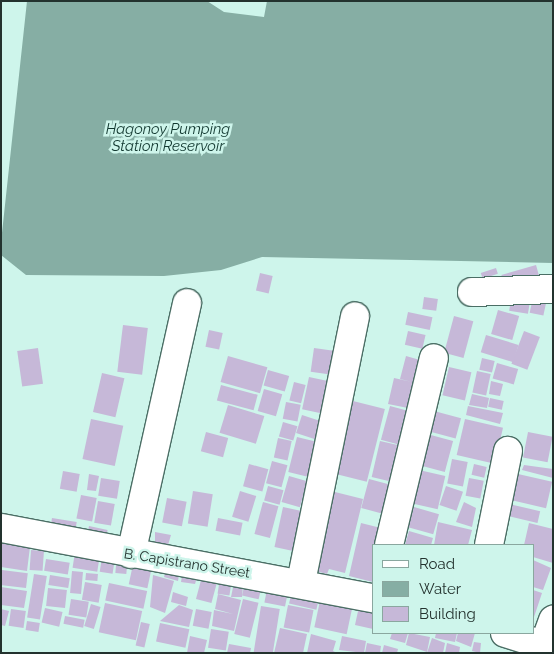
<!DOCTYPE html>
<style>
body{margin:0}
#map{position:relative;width:554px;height:654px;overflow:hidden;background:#cef5eb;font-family:Raleway,sans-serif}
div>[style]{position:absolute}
.water>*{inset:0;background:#86aea4}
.building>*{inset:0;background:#c6b8d8;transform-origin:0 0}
.roads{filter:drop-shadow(1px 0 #4b6e65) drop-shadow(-1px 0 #4b6e65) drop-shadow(0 1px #4b6e65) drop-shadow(0 -1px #4b6e65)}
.minor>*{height:28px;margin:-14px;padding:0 14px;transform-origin:14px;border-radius:14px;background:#fff}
span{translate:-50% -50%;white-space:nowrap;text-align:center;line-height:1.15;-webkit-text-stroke:5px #cef5eb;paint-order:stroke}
.street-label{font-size:14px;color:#23322e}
.water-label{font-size:15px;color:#123830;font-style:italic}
.frame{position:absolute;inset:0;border:2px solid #23322e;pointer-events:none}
.legend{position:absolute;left:372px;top:544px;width:162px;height:90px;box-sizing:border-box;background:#cef5eb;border:1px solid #8aa79f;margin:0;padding:6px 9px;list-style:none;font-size:15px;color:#23322e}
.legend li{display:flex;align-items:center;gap:10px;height:25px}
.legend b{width:25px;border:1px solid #8aa79f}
</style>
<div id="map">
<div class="water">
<i style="clip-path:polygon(27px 1px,207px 1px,224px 12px,264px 17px,267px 1px,553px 1px,553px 263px,262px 257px,221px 270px,164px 276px,26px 275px,1px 255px,1px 242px)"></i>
</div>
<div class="building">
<i style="left:536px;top:265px;width:15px;height:36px;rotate:74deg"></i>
<i style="left:496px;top:268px;width:6px;height:16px;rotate:72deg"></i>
<i style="left:260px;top:273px;width:13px;height:18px;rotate:13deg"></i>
<i style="left:512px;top:293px;width:19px;height:18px;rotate:9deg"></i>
<i style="left:424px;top:297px;width:14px;height:12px;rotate:8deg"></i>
<i style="left:533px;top:297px;width:14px;height:16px;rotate:12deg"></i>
<i style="left:498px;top:310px;width:22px;height:25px;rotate:16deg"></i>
<i style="left:408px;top:312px;width:25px;height:13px;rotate:12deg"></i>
<i style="left:454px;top:316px;width:20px;height:38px;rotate:15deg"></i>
<i style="left:123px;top:325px;width:25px;height:47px;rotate:7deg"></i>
<i style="left:209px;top:330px;width:14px;height:17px;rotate:12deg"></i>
<i style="left:408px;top:331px;width:18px;height:14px;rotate:13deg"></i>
<i style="left:524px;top:331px;width:17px;height:35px;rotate:21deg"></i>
<i style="left:486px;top:335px;width:34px;height:18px;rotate:17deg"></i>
<i style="left:38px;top:348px;width:36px;height:21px;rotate:82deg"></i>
<i style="left:314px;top:348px;width:27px;height:24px;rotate:8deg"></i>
<i style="left:228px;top:356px;width:41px;height:27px;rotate:16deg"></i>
<i style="clip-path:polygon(406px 356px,427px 362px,413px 409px,388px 404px,394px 378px,412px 382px,400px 379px)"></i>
<i style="left:482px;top:358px;width:13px;height:12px;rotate:13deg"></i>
<i style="left:497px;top:363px;width:22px;height:16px;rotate:16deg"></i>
<i style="left:449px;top:367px;width:23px;height:29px;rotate:13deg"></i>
<i style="left:268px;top:370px;width:22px;height:16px;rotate:16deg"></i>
<i style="left:477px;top:371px;width:14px;height:22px;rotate:12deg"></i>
<i style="left:102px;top:373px;width:23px;height:40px;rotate:13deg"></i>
<i style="left:309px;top:377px;width:24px;height:33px;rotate:12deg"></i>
<i style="clip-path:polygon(491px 381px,503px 384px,500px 396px,489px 394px)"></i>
<i style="left:294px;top:382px;width:12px;height:19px;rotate:14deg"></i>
<i style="left:221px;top:385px;width:38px;height:16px;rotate:15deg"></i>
<i style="left:264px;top:389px;width:19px;height:23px;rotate:16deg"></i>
<i style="clip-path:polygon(472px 394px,489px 398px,487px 408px,469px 405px)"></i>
<i style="left:490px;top:398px;width:14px;height:9px;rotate:12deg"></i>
<i style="left:349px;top:400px;width:37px;height:75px;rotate:14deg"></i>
<i style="left:286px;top:402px;width:15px;height:17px;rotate:11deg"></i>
<i style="left:228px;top:405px;width:38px;height:29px;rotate:17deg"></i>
<i style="left:390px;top:406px;width:24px;height:35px;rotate:15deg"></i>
<i style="clip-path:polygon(468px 406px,503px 413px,500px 424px,466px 415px)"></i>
<i style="left:434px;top:411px;width:28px;height:21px;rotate:15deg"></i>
<i style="left:302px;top:415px;width:20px;height:19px;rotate:18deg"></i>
<i style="left:91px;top:419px;width:33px;height:41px;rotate:12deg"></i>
<i style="left:465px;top:419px;width:39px;height:37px;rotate:13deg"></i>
<i style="left:283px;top:422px;width:15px;height:15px;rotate:16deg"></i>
<i style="left:206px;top:432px;width:23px;height:20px;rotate:15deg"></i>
<i style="left:528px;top:432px;width:25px;height:26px;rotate:11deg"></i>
<i style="left:427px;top:434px;width:27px;height:32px;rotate:15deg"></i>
<i style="left:297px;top:437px;width:21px;height:36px;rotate:14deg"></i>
<i style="left:278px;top:438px;width:14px;height:20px;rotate:12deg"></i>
<i style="left:380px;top:441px;width:26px;height:37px;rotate:13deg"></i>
<i style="left:452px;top:459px;width:16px;height:25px;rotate:11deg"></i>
<i style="left:272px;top:461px;width:16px;height:23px;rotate:15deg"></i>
<i style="left:249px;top:464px;width:20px;height:23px;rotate:15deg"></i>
<i style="left:474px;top:464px;width:13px;height:11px;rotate:13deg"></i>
<i style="clip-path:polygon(524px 465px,553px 469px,553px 478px,522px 470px)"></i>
<i style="left:419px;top:470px;width:27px;height:34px;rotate:13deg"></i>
<i style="left:63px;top:471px;width:17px;height:18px;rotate:10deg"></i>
<i style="clip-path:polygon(89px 474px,99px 476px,96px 491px,87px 490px)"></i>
<i style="left:518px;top:474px;width:35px;height:27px;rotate:13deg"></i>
<i style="left:289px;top:476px;width:19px;height:27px;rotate:16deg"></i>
<i style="left:101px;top:478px;width:19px;height:18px;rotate:9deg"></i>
<i style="left:469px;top:478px;width:15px;height:18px;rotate:11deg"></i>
<i style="left:369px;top:479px;width:28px;height:30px;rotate:15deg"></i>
<i style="left:268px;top:486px;width:16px;height:15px;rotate:15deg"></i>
<i style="left:446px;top:486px;width:18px;height:20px;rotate:19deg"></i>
<i style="left:193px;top:491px;width:20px;height:33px;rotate:9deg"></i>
<i style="left:240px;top:491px;width:17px;height:27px;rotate:17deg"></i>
<i style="clip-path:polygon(331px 491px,363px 499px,345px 573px,329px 569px,327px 574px,312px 570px)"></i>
<i style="left:81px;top:495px;width:16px;height:24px;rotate:11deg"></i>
<i style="left:167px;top:498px;width:20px;height:25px;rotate:11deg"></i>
<i style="left:98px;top:501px;width:17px;height:22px;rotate:10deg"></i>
<i style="left:263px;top:502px;width:16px;height:33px;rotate:15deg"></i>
<i style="clip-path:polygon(464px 502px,476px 508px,472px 527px,456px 522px)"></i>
<i style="left:509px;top:504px;width:32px;height:12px;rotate:13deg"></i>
<i style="left:283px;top:507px;width:19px;height:41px;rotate:12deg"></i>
<i style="left:414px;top:507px;width:26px;height:21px;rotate:16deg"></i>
<i style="left:52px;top:518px;width:25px;height:19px;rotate:9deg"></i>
<i style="left:218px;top:518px;width:25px;height:13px;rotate:11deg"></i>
<i style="clip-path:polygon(438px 522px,472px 530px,468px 545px,434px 545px)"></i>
<i style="clip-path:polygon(361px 523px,389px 530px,386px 545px,373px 545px,373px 582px,349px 576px)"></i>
<i style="clip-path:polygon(529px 523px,553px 529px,553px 563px,533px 557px,533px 545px,524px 545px)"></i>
<i style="left:89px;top:526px;width:19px;height:19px;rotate:12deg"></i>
<i style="clip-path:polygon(409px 531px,433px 538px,431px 545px,405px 545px)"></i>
<i style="clip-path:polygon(155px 532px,171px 535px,165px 555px,155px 553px)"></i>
<i style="clip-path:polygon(1px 542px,30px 547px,27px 571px,1px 567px)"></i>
<i style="left:76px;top:546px;width:25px;height:22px;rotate:9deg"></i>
<i style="left:31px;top:550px;width:13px;height:20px;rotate:4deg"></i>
<i style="left:103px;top:551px;width:13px;height:21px;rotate:9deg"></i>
<i style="left:117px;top:554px;width:11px;height:19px;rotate:5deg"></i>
<i style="left:135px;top:555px;width:19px;height:30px;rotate:12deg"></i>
<i style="left:46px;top:559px;width:24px;height:12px;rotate:9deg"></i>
<i style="clip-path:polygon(533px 560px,551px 568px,543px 590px,533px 587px)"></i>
<i style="clip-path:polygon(168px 563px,181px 563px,178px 581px,164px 577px)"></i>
<i style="clip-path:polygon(184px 564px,200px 567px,195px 584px,181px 582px)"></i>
<i style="left:204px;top:569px;width:16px;height:31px;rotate:15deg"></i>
<i style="left:2px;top:570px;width:26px;height:15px;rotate:7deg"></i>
<i style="left:72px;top:571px;width:11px;height:22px;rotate:5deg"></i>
<i style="left:221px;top:572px;width:12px;height:22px;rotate:9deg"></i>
<i style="left:86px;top:573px;width:12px;height:7px;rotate:5deg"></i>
<i style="clip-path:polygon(236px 573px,244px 574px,242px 597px,231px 597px)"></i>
<i style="left:34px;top:574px;width:13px;height:44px;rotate:9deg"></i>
<i style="left:247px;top:574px;width:17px;height:22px;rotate:13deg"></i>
<i style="left:50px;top:575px;width:20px;height:10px;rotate:9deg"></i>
<i style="clip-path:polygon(153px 575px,174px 581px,165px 613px,150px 607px)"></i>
<i style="left:269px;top:579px;width:21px;height:24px;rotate:11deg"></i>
<i style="left:85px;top:582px;width:17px;height:18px;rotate:10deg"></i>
<i style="left:294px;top:582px;width:28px;height:22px;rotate:13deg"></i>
<i style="left:109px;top:583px;width:39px;height:18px;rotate:12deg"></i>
<i style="clip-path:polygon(1px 587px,27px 591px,24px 608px,1px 605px)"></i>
<i style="left:48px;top:588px;width:19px;height:18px;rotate:6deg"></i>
<i style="clip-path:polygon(533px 590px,542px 593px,533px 620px)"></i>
<i style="clip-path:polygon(173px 592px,188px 597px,186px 606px,171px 602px)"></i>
<i style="clip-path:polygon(218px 594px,241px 600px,234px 631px,212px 626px,214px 610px,233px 614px,215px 609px)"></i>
<i style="left:321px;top:596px;width:33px;height:32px;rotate:12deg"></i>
<i style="left:71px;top:599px;width:18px;height:16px;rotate:9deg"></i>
<i style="left:243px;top:599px;width:16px;height:36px;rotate:14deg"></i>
<i style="clip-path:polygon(360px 602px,373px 605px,373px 629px,355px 625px)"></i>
<i style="left:105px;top:603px;width:38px;height:30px;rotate:12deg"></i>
<i style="left:91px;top:604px;width:10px;height:23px;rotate:17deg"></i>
<i style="clip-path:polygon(179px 605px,193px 610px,189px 627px,160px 621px)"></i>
<i style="left:288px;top:605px;width:26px;height:23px;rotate:11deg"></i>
<i style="left:261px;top:606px;width:19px;height:48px;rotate:9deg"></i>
<i style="left:45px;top:608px;width:18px;height:15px;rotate:13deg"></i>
<i style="clip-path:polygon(1px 609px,9px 611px,5px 626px,1px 625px)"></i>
<i style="left:11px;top:609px;width:15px;height:17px;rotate:8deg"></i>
<i style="left:196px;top:609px;width:16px;height:17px;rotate:11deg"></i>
<i style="left:65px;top:616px;width:20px;height:8px;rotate:11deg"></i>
<i style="left:27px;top:621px;width:13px;height:9px;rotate:9deg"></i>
<i style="left:141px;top:622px;width:9px;height:24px;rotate:13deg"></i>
<i style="left:160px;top:623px;width:30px;height:19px;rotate:12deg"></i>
<i style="clip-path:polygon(280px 628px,307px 634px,303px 653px,274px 653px)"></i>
<i style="left:211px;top:629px;width:18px;height:19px;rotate:9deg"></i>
<i style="clip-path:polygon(392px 633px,408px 633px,405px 643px,390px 639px)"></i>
<i style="clip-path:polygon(409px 633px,430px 637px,427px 652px,406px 645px)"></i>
<i style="clip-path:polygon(436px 633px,457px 633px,455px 642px,435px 638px)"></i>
<i style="clip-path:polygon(458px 633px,475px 633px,471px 647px,456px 641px)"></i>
<i style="clip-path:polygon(311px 634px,336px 641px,333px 651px,337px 653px,307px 653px)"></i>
<i style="clip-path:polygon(190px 636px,207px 640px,204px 653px,187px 653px)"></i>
<i style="clip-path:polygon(342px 636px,366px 641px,364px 653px,339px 650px)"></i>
<i style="clip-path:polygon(432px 638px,445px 643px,443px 653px,427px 653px)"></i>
<i style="clip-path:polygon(474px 642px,481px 643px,480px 653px,472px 651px)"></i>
<i style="clip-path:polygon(367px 643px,381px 646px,380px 653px,365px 653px)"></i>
<i style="clip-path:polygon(447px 643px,460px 647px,459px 653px,445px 653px)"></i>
<i style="clip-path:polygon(229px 644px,251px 648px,250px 653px,227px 653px)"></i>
<i style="clip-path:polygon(384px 645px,398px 649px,397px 653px,382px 653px)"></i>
</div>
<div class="roads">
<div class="minor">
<i style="left:472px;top:292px;width:81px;rotate:-2.1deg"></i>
<i style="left:1px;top:528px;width:379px;rotate:10.7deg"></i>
<i style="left:389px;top:545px;width:192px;rotate:-76.5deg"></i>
<i style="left:489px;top:545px;width:96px;rotate:-78.6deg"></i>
<i style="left:131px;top:554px;width:257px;rotate:-77.4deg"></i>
<i style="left:301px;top:582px;width:271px;rotate:-78.5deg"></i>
<i style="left:505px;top:633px;width:50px;rotate:17.4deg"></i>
<i style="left:544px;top:645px;width:27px;rotate:-70deg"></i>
</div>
</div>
<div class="street-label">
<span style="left:187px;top:563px;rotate:9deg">B. Capistrano Street</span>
</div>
<div class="water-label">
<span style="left:168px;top:138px">Hagonoy Pumping<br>Station Reservoir</span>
</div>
<div class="frame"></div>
<ul class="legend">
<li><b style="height:6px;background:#fff"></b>Road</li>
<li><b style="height:14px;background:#86aea4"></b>Water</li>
<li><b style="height:14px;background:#c6b8d8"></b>Building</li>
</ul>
</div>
